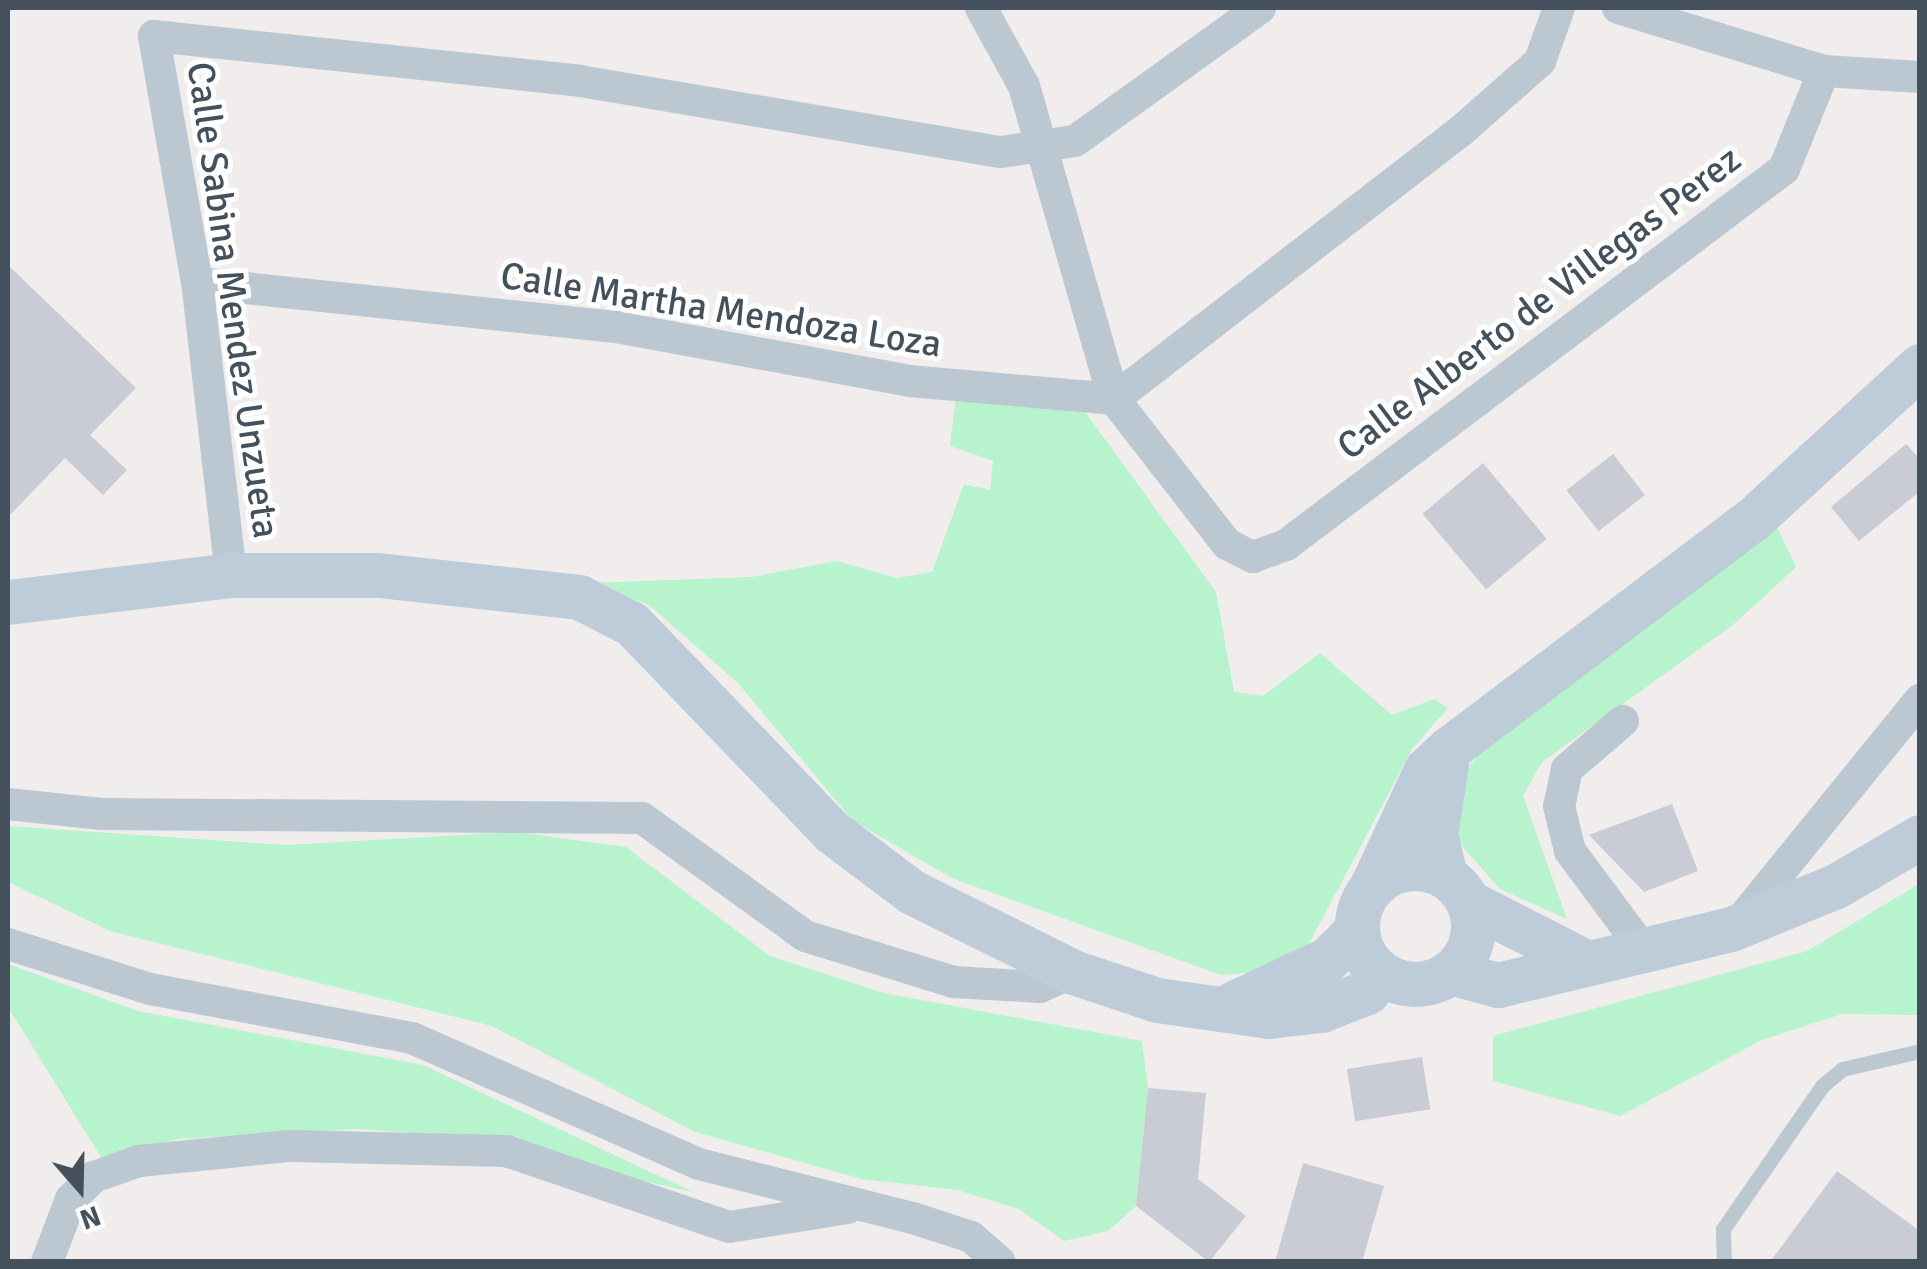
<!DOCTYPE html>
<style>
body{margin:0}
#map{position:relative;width:1927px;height:1269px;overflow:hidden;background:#f1eded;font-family:Signika,sans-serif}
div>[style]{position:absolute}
.green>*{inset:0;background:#b7f3cd}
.building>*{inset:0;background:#c9ccd4;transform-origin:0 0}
.lane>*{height:15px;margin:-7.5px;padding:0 7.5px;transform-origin:7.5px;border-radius:7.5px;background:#bcc8d1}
.street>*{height:32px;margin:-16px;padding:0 16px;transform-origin:16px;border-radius:16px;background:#bcc8d1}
.secondary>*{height:45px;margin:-22.5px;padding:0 22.5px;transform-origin:22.5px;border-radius:22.5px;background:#becbd9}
.secondary>.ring{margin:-22.5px;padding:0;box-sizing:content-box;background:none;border:45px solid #becbd9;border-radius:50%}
span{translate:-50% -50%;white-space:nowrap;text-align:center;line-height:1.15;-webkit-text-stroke:10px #fff;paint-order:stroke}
.street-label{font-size:38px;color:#44515d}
.frame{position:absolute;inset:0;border:10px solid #44515d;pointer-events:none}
.north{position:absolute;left:30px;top:1139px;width:100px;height:100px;-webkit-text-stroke:8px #fff;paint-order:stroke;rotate:160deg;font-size:28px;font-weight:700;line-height:40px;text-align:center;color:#44515d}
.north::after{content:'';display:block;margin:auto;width:35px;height:45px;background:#44515d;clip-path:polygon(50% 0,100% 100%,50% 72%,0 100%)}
</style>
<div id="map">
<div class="green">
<i style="clip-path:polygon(956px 397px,1086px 413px,1216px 592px,1234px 692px,1263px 696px,1320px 653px,1392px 715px,1434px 699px,1448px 708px,1412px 749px,1309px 944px,1257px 972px,1221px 975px,954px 879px,853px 821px,738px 683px,649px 605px,586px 583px,752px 577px,837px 561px,897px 578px,932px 572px,964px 484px,990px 490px,993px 461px,950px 446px)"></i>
<i style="clip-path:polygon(1776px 525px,1796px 567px,1733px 625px,1542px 762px,1523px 796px,1567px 919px,1500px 889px,1462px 846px,1448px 813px,1457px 779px,1495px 737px)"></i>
<i style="clip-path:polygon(8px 826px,286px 845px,516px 832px,626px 847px,770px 956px,884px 993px,1142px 1041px,1148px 1088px,1136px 1206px,1108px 1231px,1064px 1241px,1019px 1209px,957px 1190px,862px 1179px,695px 1132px,492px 1026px,110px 931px,8px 882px)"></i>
<i style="clip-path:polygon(1919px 884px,1919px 1015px,1842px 1014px,1762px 1040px,1620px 1116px,1493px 1081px,1493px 1036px,1807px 951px)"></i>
<i style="clip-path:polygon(8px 964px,138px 1011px,423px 1065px,693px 1192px,429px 1134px,358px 1129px,178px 1139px,101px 1157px,8px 1007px)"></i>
</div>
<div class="building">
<i style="clip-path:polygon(8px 265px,136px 388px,90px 435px,127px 470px,103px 495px,65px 458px,8px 517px)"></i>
<i style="clip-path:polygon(1906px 444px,1920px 459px,1920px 491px,1859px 541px,1831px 507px)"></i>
<i style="left:1613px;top:454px;width:52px;height:59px;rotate:52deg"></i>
<i style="left:1483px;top:463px;width:99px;height:79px;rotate:50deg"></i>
<i style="clip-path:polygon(1672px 804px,1698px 871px,1644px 892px,1589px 835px)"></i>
<i style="left:1422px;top:1057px;width:53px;height:76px;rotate:81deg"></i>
<i style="clip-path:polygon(1148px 1088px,1206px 1093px,1198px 1179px,1246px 1216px,1209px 1262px,1136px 1206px)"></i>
<i style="clip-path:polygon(1303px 1163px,1384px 1186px,1362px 1262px,1275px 1262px)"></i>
<i style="clip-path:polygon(1837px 1171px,1920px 1231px,1920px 1262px,1770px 1262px)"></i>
</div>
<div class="lane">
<i style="left:1724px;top:1262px;width:33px;rotate:-92deg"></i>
<i style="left:1723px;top:1229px;width:174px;rotate:-55.3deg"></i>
<i style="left:1822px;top:1086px;width:26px;rotate:-40deg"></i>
<i style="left:1842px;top:1069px;width:80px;rotate:-13deg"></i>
</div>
<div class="street">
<i style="left:981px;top:8px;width:89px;rotate:61.1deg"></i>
<i style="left:1024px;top:86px;width:326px;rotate:74deg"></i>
<i style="left:1114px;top:399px;width:184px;rotate:52.1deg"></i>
<i style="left:1227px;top:544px;width:29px;rotate:27deg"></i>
<i style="left:1253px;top:557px;width:35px;rotate:-20deg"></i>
<i style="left:1286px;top:545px;width:624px;rotate:-37.05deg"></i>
<i style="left:1784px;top:169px;width:106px;rotate:-67.8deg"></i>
<i style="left:1618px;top:8px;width:215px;rotate:17deg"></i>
<i style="left:1824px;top:71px;width:96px;rotate:3.6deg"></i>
<i style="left:197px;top:283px;width:421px;rotate:6deg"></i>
<i style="left:616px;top:327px;width:298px;rotate:10.4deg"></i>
<i style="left:909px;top:381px;width:206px;rotate:5deg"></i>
<i style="left:1114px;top:399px;width:438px;rotate:-37.7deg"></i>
<i style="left:1461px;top:131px;width:106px;rotate:-41.5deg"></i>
<i style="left:1540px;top:61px;width:56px;rotate:-70.3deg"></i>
<i style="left:231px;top:575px;width:294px;rotate:-96.6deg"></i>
<i style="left:197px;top:283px;width:251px;rotate:-99.9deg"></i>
<i style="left:154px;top:36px;width:428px;rotate:6deg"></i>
<i style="left:580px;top:81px;width:427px;rotate:9.6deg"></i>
<i style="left:1001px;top:152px;width:75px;rotate:-8.5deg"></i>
<i style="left:1075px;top:141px;width:228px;rotate:-35.7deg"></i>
<i style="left:1623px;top:721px;width:74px;rotate:139.4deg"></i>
<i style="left:1567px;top:769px;width:38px;rotate:102deg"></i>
<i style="left:1559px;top:806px;width:46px;rotate:76.3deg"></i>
<i style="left:1570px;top:851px;width:121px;rotate:53.4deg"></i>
<i style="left:8px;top:804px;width:94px;rotate:6.1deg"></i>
<i style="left:101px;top:814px;width:541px;rotate:0.42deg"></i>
<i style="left:642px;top:818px;width:201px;rotate:35.9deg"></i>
<i style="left:805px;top:936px;width:156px;rotate:17.2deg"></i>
<i style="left:954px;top:982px;width:86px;rotate:3.3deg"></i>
<i style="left:1040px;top:987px;width:36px;rotate:-24deg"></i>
<i style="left:1745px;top:915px;width:277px;rotate:-50.9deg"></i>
<i style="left:8px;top:944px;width:149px;rotate:17.6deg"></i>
<i style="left:150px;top:989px;width:267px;rotate:10.6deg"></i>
<i style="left:412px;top:1038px;width:313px;rotate:23.7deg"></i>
<i style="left:699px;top:1164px;width:221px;rotate:14.2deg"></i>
<i style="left:913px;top:1218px;width:61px;rotate:18.1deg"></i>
<i style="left:971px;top:1237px;width:38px;rotate:41deg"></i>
<i style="left:47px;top:1262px;width:67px;rotate:-69.1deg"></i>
<i style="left:71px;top:1199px;width:32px;rotate:-44deg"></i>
<i style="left:94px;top:1177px;width:48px;rotate:-19.6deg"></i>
<i style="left:139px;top:1161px;width:152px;rotate:-5.7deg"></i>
<i style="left:290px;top:1146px;width:216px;rotate:1.3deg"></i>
<i style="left:506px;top:1151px;width:236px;rotate:18.8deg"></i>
<i style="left:729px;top:1227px;width:120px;rotate:-9.1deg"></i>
</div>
<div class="secondary">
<i style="left:8px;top:602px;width:225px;rotate:-6.9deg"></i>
<i style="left:231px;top:575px;width:147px"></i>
<i style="left:378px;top:575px;width:202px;rotate:6.2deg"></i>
<i style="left:579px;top:597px;width:59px;rotate:27deg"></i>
<i style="left:632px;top:624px;width:289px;rotate:46.1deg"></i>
<i style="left:832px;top:832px;width:100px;rotate:36.9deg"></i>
<i style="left:912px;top:892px;width:180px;rotate:26.4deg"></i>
<i style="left:1073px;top:972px;width:89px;rotate:18.4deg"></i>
<i style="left:1157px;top:1000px;width:113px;rotate:8.1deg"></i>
<i style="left:1269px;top:1016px;width:52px;rotate:-6.6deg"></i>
<i style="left:1321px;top:1010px;width:49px;rotate:-21.4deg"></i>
<i style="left:1367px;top:992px;width:23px;rotate:-50deg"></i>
<i class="ring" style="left:1357px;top:868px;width:71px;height:71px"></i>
<i style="left:1445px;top:876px;width:43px;rotate:-103.4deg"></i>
<i style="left:1435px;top:834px;width:71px;rotate:-81.1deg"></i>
<i style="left:1371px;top:888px;width:130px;rotate:-65deg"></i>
<i style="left:1426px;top:770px;width:33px;rotate:-43deg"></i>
<i style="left:1450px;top:748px;width:381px;rotate:-37.1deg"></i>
<i style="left:1754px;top:518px;width:225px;rotate:-42.5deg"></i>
<i style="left:1468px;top:902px;width:132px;rotate:27deg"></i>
<i style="left:1450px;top:972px;width:50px;rotate:15.2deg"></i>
<i style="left:1498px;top:985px;width:240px;rotate:-13.5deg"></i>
<i style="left:1731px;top:929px;width:113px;rotate:-22.3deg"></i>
<i style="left:1836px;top:886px;width:97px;rotate:-30.3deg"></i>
<i style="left:1232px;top:1004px;width:106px;rotate:-25.1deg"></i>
<i style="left:1328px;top:959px;width:41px;rotate:-45deg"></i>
</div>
<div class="street-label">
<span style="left:233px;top:300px;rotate:82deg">Calle Sabina Mendez Unzueta</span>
<span style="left:1539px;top:303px;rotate:-37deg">Calle Alberto de Villegas Perez</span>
<span style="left:721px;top:310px;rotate:9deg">Calle Martha Mendoza Loza</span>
</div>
<div class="frame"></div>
<div class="north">N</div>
</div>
